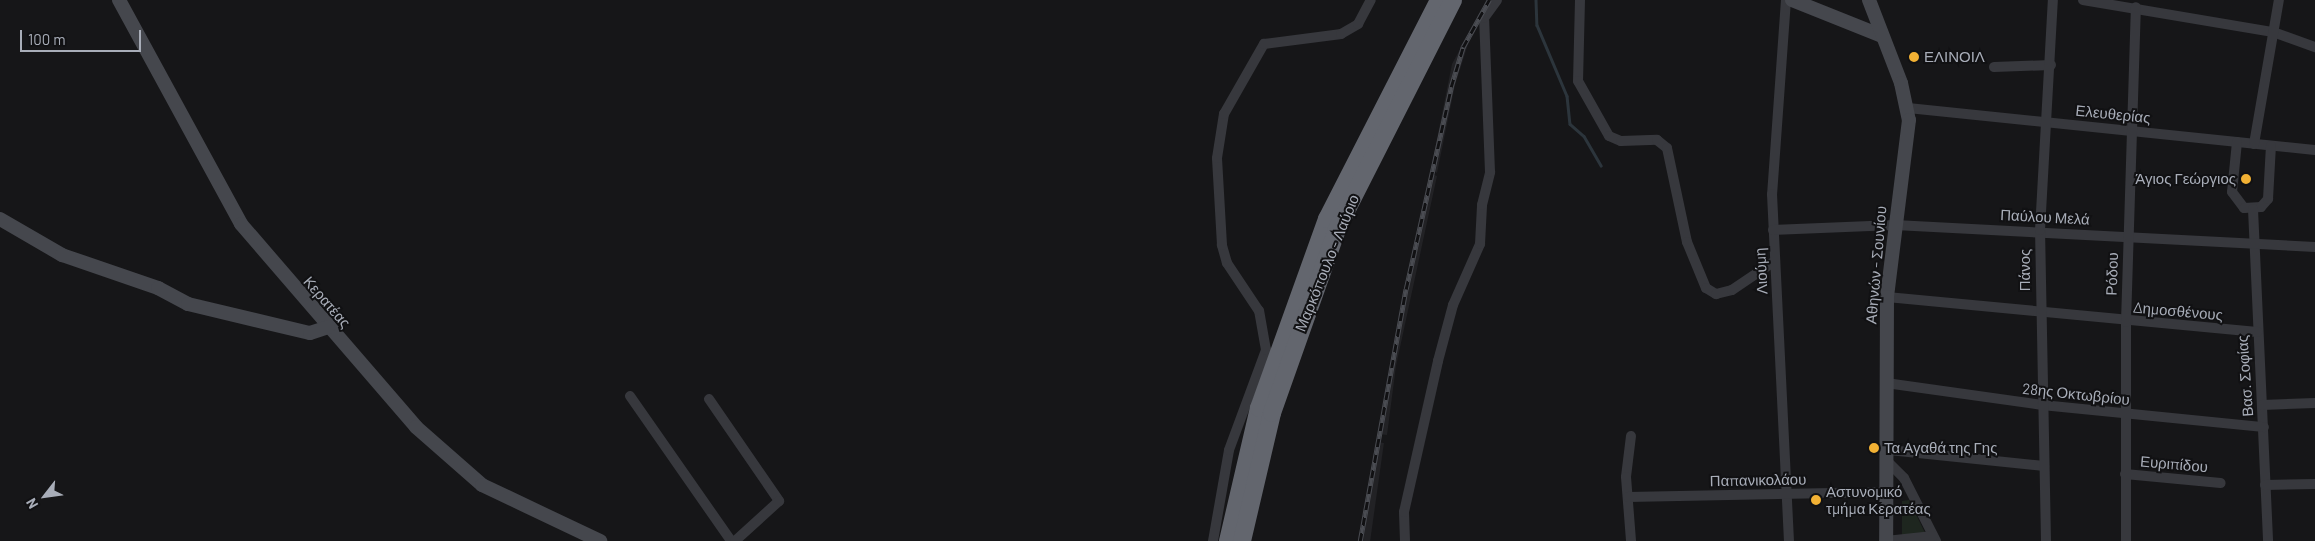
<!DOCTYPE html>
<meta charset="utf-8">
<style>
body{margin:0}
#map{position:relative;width:2315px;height:541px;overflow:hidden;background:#161618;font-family:Barlow,sans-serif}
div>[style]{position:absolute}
.built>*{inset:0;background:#222225;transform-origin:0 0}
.green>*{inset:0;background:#1e261f}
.stream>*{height:2.5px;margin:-1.25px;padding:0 1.25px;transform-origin:1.25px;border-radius:1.25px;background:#2c353c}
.street>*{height:10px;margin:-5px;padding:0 5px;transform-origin:5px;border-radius:5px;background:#37383d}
.secondary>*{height:14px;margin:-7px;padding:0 7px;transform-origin:7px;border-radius:7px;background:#45474d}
.highway>*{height:18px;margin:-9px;padding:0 9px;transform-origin:9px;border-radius:9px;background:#63666e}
.rail>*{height:4.5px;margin-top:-2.25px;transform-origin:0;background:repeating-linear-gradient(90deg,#111113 0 8px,#4a4c52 0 16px);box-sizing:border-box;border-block:1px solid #4a4c52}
.dots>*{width:14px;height:14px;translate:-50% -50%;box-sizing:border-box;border:2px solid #111113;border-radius:50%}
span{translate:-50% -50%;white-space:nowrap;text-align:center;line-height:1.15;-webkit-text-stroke:4px #111113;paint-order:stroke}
.poi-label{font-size:15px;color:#a8adb8}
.left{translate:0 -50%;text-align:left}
.right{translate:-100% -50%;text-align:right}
.street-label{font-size:15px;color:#a8adb8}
.north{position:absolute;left:20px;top:471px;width:50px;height:50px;-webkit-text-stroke:4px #111113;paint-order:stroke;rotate:240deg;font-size:14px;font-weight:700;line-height:20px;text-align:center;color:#a8adb8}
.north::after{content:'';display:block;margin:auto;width:18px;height:22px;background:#a8adb8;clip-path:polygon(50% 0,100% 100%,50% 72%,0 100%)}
.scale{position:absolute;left:20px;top:30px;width:121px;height:22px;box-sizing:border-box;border:2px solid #a8adb8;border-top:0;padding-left:6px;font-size:15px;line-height:18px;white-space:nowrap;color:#a8adb8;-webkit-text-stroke:4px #111113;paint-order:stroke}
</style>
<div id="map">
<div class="built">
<i style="clip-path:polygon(1487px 0,1493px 0,1469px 41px,1455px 85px,1437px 173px,1431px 169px,1452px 64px)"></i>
<i style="clip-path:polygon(1430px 173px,1437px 176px,1396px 366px,1387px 435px,1378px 434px)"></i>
<i style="left:1377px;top:442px;width:7px;height:101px;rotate:8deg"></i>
</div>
<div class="green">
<i style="clip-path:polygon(1909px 500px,1926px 535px,1902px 537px,1902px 501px)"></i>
</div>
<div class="stream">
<i style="left:1536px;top:0;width:25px;rotate:88deg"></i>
<i style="left:1537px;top:25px;width:77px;rotate:67.1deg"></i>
<i style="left:1567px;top:96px;width:28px;rotate:84deg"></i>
<i style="left:1570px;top:124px;width:18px;rotate:41deg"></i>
<i style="left:1584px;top:136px;width:34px;rotate:60deg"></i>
</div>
<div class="street">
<i style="left:1580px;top:0;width:81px;rotate:91.4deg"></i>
<i style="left:1578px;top:81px;width:63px;rotate:60.6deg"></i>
<i style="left:1609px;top:136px;width:13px;rotate:23deg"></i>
<i style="left:1621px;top:141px;width:36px;rotate:-2deg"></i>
<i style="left:1657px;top:140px;width:13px;rotate:39deg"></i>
<i style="left:1667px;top:148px;width:96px;rotate:78deg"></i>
<i style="left:1687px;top:242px;width:50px;rotate:67.6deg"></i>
<i style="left:1706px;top:288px;width:12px;rotate:31deg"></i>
<i style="left:1716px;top:294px;width:16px;rotate:-14deg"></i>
<i style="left:1732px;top:290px;width:52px;rotate:-34deg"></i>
<i style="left:1786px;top:0;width:195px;rotate:94.1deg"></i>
<i style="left:1772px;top:194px;width:347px;rotate:87.2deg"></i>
<i style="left:2083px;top:0;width:193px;rotate:9.6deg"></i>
<i style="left:2273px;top:32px;width:45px;rotate:19.7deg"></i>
<i style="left:1994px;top:67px;width:57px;rotate:-2deg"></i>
<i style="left:1908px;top:108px;width:409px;rotate:5.9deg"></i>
<i style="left:2237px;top:142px;width:50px;rotate:95.7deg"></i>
<i style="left:2232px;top:192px;width:20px;rotate:53deg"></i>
<i style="left:2244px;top:208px;width:17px;rotate:-3deg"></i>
<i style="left:2261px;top:207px;width:11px;rotate:-49deg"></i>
<i style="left:2268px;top:199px;width:53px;rotate:-86.8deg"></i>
<i style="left:2254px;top:144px;width:146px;rotate:-80.2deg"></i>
<i style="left:2253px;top:209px;width:332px;rotate:87.4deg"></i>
<i style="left:1773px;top:230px;width:122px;rotate:-2.3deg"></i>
<i style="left:1895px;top:225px;width:421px;rotate:3deg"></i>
<i style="left:1887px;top:297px;width:372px;rotate:5.4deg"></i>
<i style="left:1886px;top:383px;width:158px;rotate:8deg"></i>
<i style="left:2042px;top:405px;width:223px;rotate:5.7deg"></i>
<i style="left:630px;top:396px;width:177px;rotate:55.1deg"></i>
<i style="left:709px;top:399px;width:124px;rotate:55.5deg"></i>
<i style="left:779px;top:501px;width:59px;rotate:137.7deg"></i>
<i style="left:2262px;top:405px;width:53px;rotate:-2.2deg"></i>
<i style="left:1631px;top:436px;width:41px;rotate:97deg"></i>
<i style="left:1626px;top:477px;width:64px;rotate:85.5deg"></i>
<i style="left:1889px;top:450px;width:156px;rotate:5.9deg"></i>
<i style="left:1889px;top:463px;width:21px;rotate:45deg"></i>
<i style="left:1904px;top:478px;width:71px;rotate:63.1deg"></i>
<i style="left:2125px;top:474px;width:96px;rotate:5.4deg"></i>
<i style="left:2265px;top:485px;width:50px;rotate:-1.1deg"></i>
<i style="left:1628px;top:497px;width:260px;rotate:-1.1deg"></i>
<i style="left:1213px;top:541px;width:92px;rotate:-80deg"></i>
<i style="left:1229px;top:450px;width:107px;rotate:-69.7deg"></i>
<i style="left:1266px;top:350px;width:40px;rotate:-100deg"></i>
<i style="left:1259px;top:311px;width:58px;rotate:-123.7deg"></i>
<i style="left:1227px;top:263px;width:19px;rotate:-106deg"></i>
<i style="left:1222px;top:245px;width:87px;rotate:-93.3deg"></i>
<i style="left:1217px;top:158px;width:45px;rotate:-81deg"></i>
<i style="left:1224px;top:114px;width:81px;rotate:-60.3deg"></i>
<i style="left:1264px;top:44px;width:78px;rotate:-7.4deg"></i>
<i style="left:1341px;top:34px;width:20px;rotate:-30deg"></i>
<i style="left:1358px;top:24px;width:27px;rotate:-62deg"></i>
<i style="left:1405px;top:541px;width:29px;rotate:-92deg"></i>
<i style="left:1404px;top:512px;width:155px;rotate:-77.3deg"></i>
<i style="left:1438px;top:361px;width:58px;rotate:-75deg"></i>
<i style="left:1453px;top:305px;width:67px;rotate:-66.1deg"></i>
<i style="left:1480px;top:244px;width:39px;rotate:-87deg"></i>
<i style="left:1482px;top:205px;width:34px;rotate:-76deg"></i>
<i style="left:1490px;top:172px;width:154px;rotate:-92.2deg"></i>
<i style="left:1484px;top:18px;width:22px;rotate:-54deg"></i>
<i style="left:1886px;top:541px;width:47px;rotate:-6.1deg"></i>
<i style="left:2046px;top:541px;width:311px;rotate:-91.1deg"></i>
<i style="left:2040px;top:230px;width:230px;rotate:-86.8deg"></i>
<i style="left:2126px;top:541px;width:219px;rotate:-90deg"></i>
<i style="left:2126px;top:322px;width:315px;rotate:-88.2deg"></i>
</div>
<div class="secondary">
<i style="left:119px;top:0;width:255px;rotate:61.4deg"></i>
<i style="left:241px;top:224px;width:268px;rotate:49.2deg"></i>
<i style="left:416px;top:427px;width:88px;rotate:41.3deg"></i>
<i style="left:482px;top:485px;width:131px;rotate:25.4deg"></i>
<i style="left:1792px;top:0;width:97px;rotate:21.8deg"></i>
<i style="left:1869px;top:0;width:89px;rotate:68.9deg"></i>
<i style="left:1901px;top:83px;width:38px;rotate:78deg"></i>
<i style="left:1909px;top:120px;width:178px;rotate:97.1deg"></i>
<i style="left:1887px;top:297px;width:244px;rotate:90.2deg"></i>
<i style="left:0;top:219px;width:72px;rotate:30.1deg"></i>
<i style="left:62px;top:255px;width:102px;rotate:19deg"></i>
<i style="left:158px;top:288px;width:34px;rotate:28deg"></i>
<i style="left:188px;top:304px;width:125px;rotate:13.4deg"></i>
<i style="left:310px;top:333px;width:19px;rotate:-18deg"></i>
</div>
<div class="highway">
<i style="left:1228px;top:541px;width:137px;rotate:-76.9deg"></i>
<i style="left:1259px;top:408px;width:201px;rotate:-70.2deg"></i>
<i style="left:1327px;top:219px;width:246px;rotate:-62.9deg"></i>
<i style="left:1242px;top:541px;width:131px;rotate:-76.8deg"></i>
<i style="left:1272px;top:413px;width:197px;rotate:-70.5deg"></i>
<i style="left:1338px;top:227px;width:254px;rotate:-63.1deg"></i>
</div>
<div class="rail">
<i style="left:1360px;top:541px;width:256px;rotate:-79.7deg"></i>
<i style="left:1406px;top:289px;width:207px;rotate:-77.4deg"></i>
<i style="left:1451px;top:87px;width:42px;rotate:-73.3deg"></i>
<i style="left:1463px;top:47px;width:54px;rotate:-61deg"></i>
</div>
<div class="dots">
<i style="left:1914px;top:57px;background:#f2b134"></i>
<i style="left:2246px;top:179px;background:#f2b134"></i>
<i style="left:1874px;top:448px;background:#f2b134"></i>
<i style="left:1816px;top:500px;background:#f2b134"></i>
</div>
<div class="poi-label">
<span class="left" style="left:1924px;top:57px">ΕΛΙΝΟΙΛ</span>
<span class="right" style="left:2236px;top:179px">Άγιος Γεώργιος</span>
<span class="left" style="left:1884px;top:448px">Τα Αγαθά της Γης</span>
<span class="left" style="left:1826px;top:500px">Αστυνομικό<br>τμήμα Κερατέας</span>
</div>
<div class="street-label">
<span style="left:2113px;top:114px;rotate:6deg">Ελευθερίας</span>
<span style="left:2045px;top:217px;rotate:3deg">Παύλου Μελά</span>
<span style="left:1327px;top:263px;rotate:-68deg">Μαρκόπουλο - Λαύριο</span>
<span style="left:1876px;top:265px;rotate:-85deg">Αθηνών - Σουνίου</span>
<span style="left:2025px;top:270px;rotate:-90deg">Πάνος</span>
<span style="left:1761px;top:271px;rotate:-93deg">Λιούμη</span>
<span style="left:2112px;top:274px;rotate:-88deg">Ρόδου</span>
<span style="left:327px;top:302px;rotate:49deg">Κερατέας</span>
<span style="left:2178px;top:311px;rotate:5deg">Δημοσθένους</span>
<span style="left:2245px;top:376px;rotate:-94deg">Βασ. Σοφίας</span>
<span style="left:2076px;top:394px;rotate:6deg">28ης Οκτωβρίου</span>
<span style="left:2174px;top:464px;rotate:5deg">Ευριπίδου</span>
<span style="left:1758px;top:480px;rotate:-1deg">Παπανικολάου</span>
</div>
<div class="north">N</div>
<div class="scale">100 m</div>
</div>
